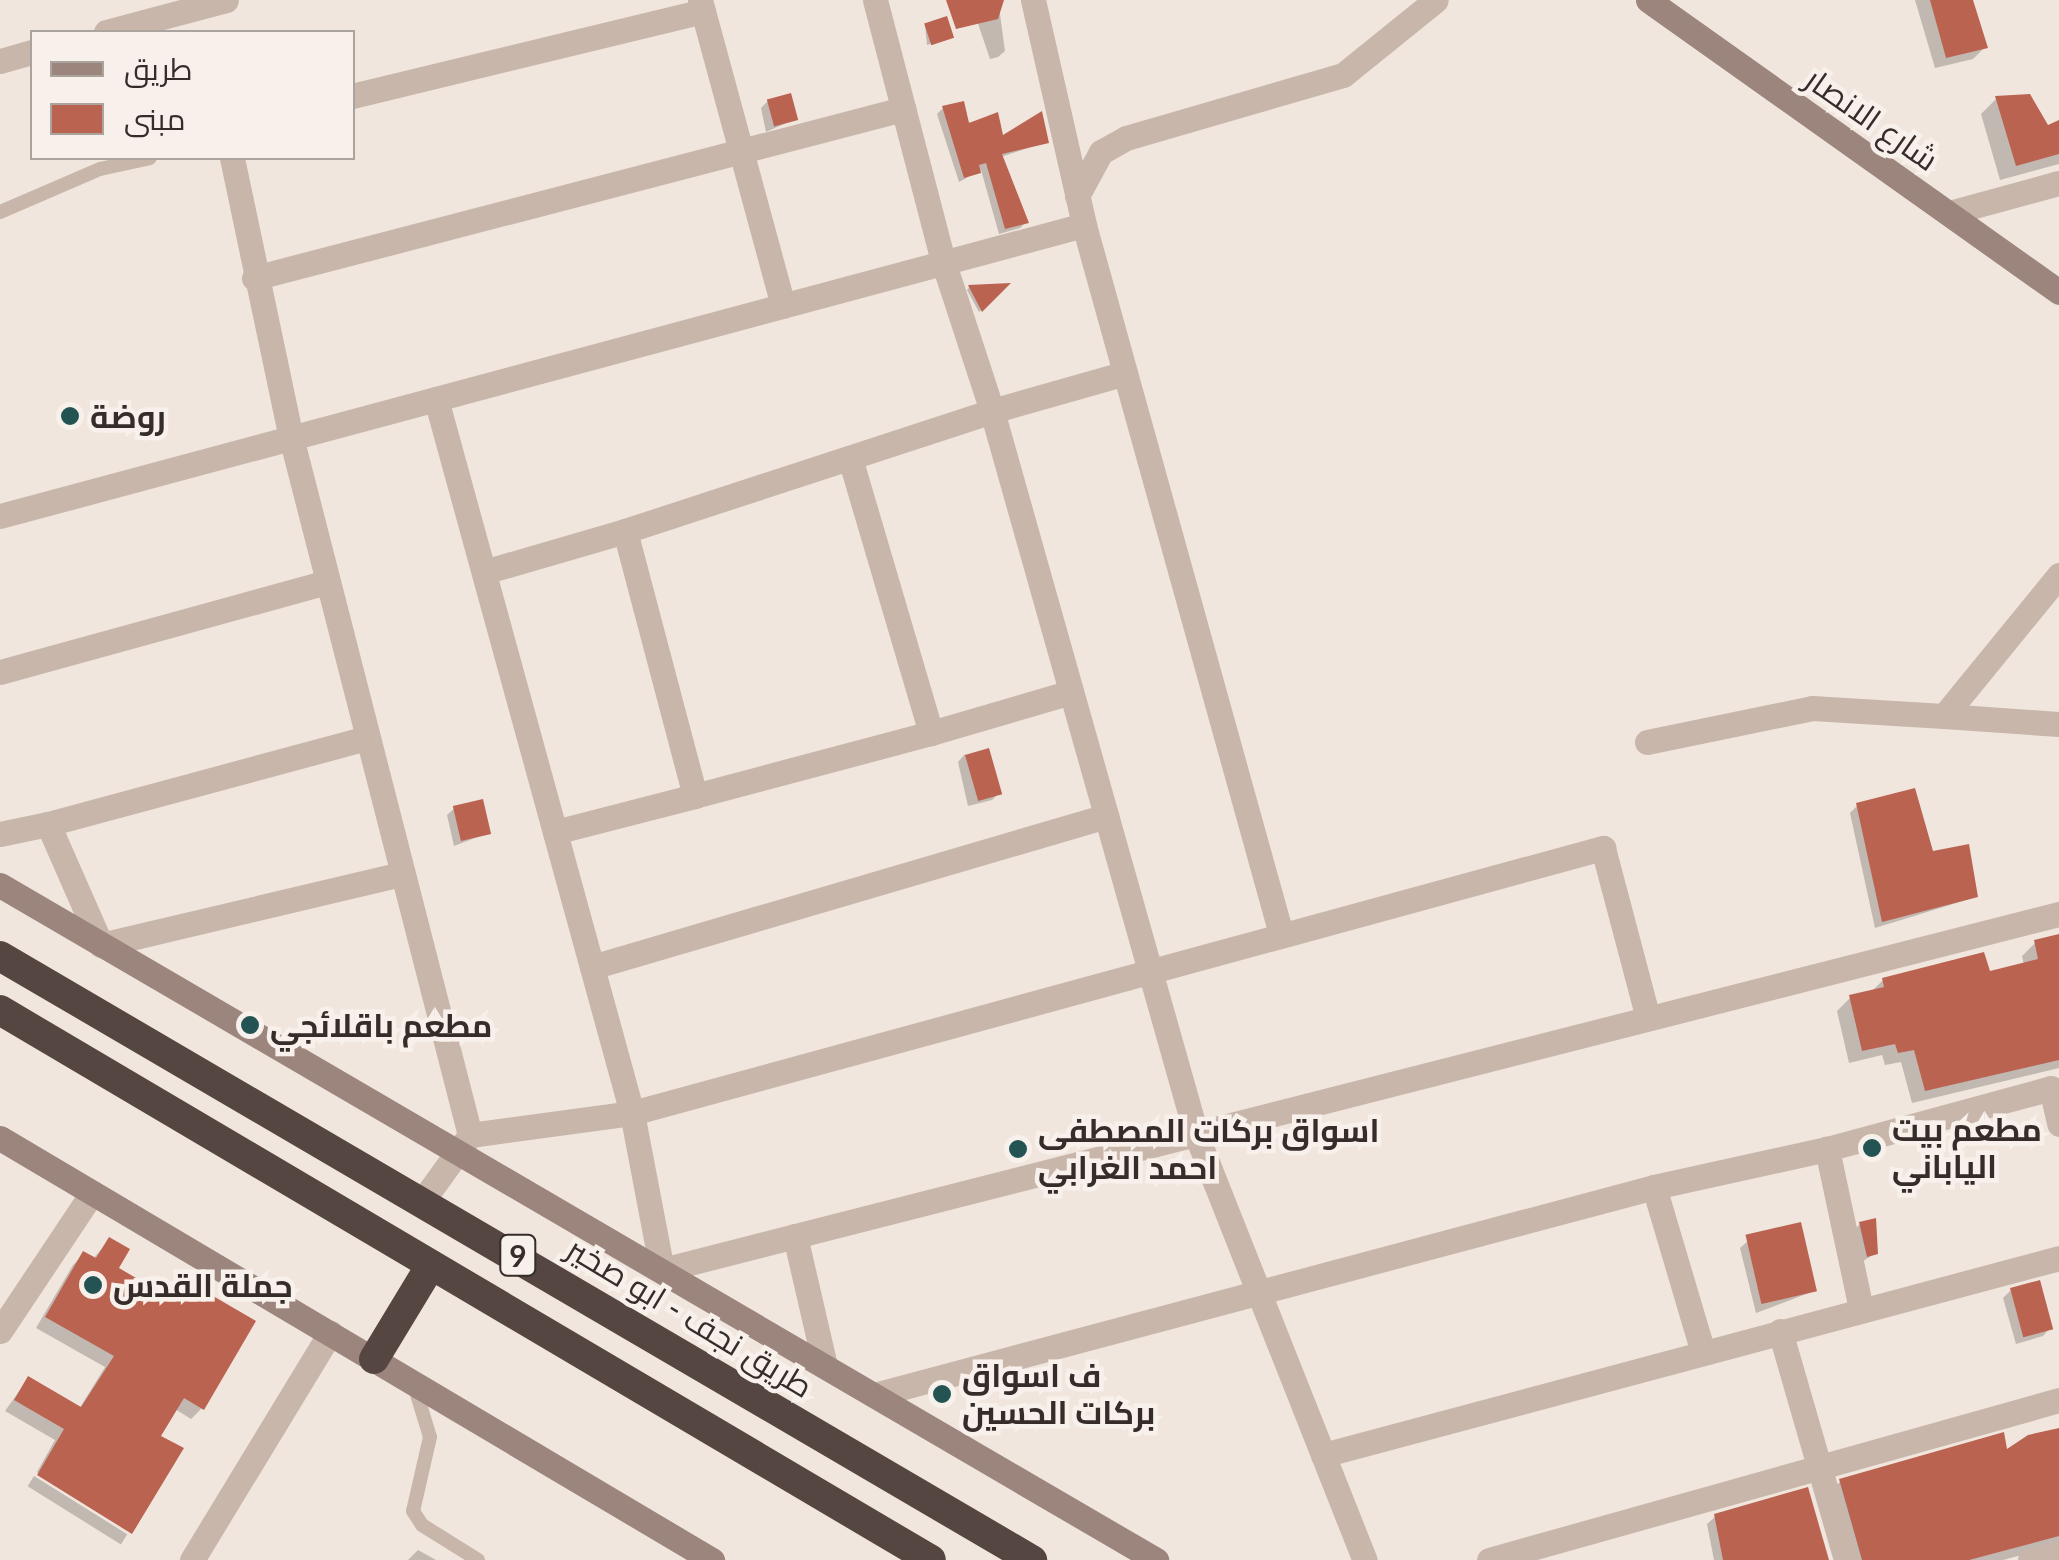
<!DOCTYPE html>
<meta charset="utf-8">
<style>
body{margin:0}
#map{position:relative;width:2059px;height:1560px;overflow:hidden;background:#f0e6de;font-family:Lato,Cairo,sans-serif}
div>[style]{position:absolute}
.shadow>*{inset:0;background:#0003;transform-origin:0 0}
.building>*{inset:0;background:#bb6351;transform-origin:0 0}
.lane>*{height:14px;margin:-7px;padding:0 7px;transform-origin:7px;border-radius:7px;background:#c8b6ab}
.street>*{height:25px;margin:-12.5px;padding:0 12.5px;transform-origin:12.5px;border-radius:12.5px;background:#c8b6ab}
.secondary>*{height:25px;margin:-12.5px;padding:0 12.5px;transform-origin:12.5px;border-radius:12.5px;background:#9b857d}
.highway>*{height:30px;margin:-15px;padding:0 15px;transform-origin:15px;border-radius:15px;background:#564642}
.dots>*{width:28px;height:28px;translate:-50% -50%;box-sizing:border-box;border:5px solid #f8f1eb;border-radius:50%}
span{translate:-50% -50%;white-space:nowrap;text-align:center;line-height:1.15;-webkit-text-stroke:9px #f8f1eb;paint-order:stroke}
.shield-label span{padding:2px 8px;background:#f8f1eb;border:2px solid;border-radius:8px;-webkit-text-stroke-width:0}
.shield-label{font-size:30px;color:#362d2a;font-weight:700}
.street-label{font-size:32px;color:#362d2a}
.poi-label{font-size:32px;color:#362d2a;font-weight:700}
.left{translate:0 -50%;text-align:left}
.legend{position:absolute;left:30px;top:30px;width:325px;height:130px;box-sizing:border-box;background:#f8f1eb;border:2px solid #aaa39e;margin:0;padding:12px 18px;list-style:none;font-size:30px;color:#362d2a}
.legend li{display:flex;align-items:center;gap:20px;height:50px}
.legend b{width:50px;border:2px solid #aaa39e}
</style>
<div id="map">
<div class="shadow">
<i style="clip-path:polygon(970px 0,998px 0,1005px 51px,998px 57px,990px 59px)"></i>
<i style="clip-path:polygon(1915px 0,1972px 0,1985px 47px,1973px 59px,1935px 68px)"></i>
<i style="clip-path:polygon(925px 25px,951px 37px,927px 45px)"></i>
<i style="clip-path:polygon(1996px 99px,2046px 128px,2059px 123px,2059px 164px,2000px 180px,1981px 114px)"></i>
<i style="clip-path:polygon(768px 101px,795px 119px,766px 132px,761px 108px)"></i>
<i style="clip-path:polygon(943px 108px,1001px 139px,1046px 142px,1001px 157px,1026px 222px,1020px 228px,999px 234px,981px 170px,959px 182px,937px 114px)"></i>
<i style="clip-path:polygon(1005px 286px,979px 312px,967px 290px,969px 287px)"></i>
<i style="clip-path:polygon(965px 754px,999px 793px,992px 800px,968px 806px,958px 762px)"></i>
<i style="clip-path:polygon(1857px 806px,1931px 854px,1976px 897px,1875px 928px,1850px 813px)"></i>
<i style="clip-path:polygon(455px 808px,488px 833px,454px 846px,447px 815px)"></i>
<i style="clip-path:polygon(2059px 937px,2059px 1068px,1912px 1103px,1901px 1062px,1885px 1065px,1882px 1055px,1849px 1063px,1837px 1011px,1851px 997px,1870px 993px,1883px 980px,1988px 974px,2024px 965px,2022px 956px,2035px 943px)"></i>
<i style="clip-path:polygon(1860px 1224px,1876px 1253px,1860px 1263px,1853px 1231px)"></i>
<i style="clip-path:polygon(109px 1240px,115px 1269px,162px 1296px,177px 1278px,202px 1408px,191px 1419px,175px 1409px,158px 1437px,131px 1531px,37px 1472px,55px 1440px,5px 1411px,28px 1379px,79px 1409px,105px 1367px,36px 1328px,73px 1265px,84px 1254px,93px 1259px)"></i>
<i style="clip-path:polygon(1748px 1241px,1814px 1291px,1756px 1313px,1740px 1248px)"></i>
<i style="clip-path:polygon(2011px 1290px,2050px 1328px,2043px 1336px,2016px 1344px,2003px 1298px)"></i>
<i style="clip-path:polygon(2059px 1431px,2059px 1545px,2003px 1560px,1853px 1560px,1832px 1489px,1841px 1481px,2005px 1453px)"></i>
<i style="left:34px;top:1476px;width:110px;height:12px;rotate:32deg"></i>
<i style="clip-path:polygon(1716px 1516px,1827px 1560px,1714px 1560px,1707px 1524px)"></i>
<i style="clip-path:polygon(418px 1550px,436px 1560px,408px 1560px)"></i>
</div>
<div class="building">
<i style="clip-path:polygon(946px 0,1004px 0,998px 19px,956px 29px)"></i>
<i style="clip-path:polygon(1930px 0,1973px 0,1988px 48px,1946px 58px)"></i>
<i style="left:947px;top:16px;width:23px;height:24px;rotate:72deg"></i>
<i style="left:791px;top:93px;width:28px;height:25px;rotate:75deg"></i>
<i style="clip-path:polygon(2030px 94px,2048px 125px,2059px 120px,2059px 154px,2016px 166px,1995px 96px)"></i>
<i style="clip-path:polygon(964px 101px,969px 123px,998px 112px,1003px 135px,1042px 111px,1049px 143px,1002px 154px,1029px 223px,1005px 229px,986px 163px,979px 165px,981px 173px,964px 178px,942px 106px)"></i>
<i style="clip-path:polygon(1011px 283px,982px 312px,968px 285px)"></i>
<i style="left:989px;top:748px;width:48px;height:25px;rotate:74deg"></i>
<i style="clip-path:polygon(1915px 788px,1933px 851px,1969px 844px,1978px 897px,1882px 922px,1856px 803px)"></i>
<i style="left:483px;top:799px;width:36px;height:31px;rotate:77deg"></i>
<i style="clip-path:polygon(2059px 934px,2059px 1060px,1925px 1091px,1914px 1050px,1898px 1053px,1895px 1044px,1862px 1051px,1849px 995px,1884px 987px,1882px 978px,1984px 952px,1990px 971px,2038px 959px,2034px 940px)"></i>
<i style="clip-path:polygon(1876px 1218px,1878px 1254px,1867px 1257px,1859px 1222px)"></i>
<i style="left:1801px;top:1222px;width:71px;height:57px;rotate:77deg"></i>
<i style="clip-path:polygon(109px 1237px,130px 1249px,119px 1268px,165px 1295px,177px 1275px,256px 1321px,204px 1410px,184px 1398px,161px 1436px,184px 1448px,132px 1534px,37px 1475px,64px 1429px,14px 1400px,28px 1376px,81px 1407px,114px 1356px,45px 1317px,83px 1251px,96px 1258px)"></i>
<i style="left:2040px;top:1280px;width:51px;height:31px;rotate:75deg"></i>
<i style="clip-path:polygon(2059px 1428px,2059px 1536px,1969px 1560px,1862px 1560px,1839px 1479px,2004px 1432px,2007px 1449px,2028px 1435px)"></i>
<i style="clip-path:polygon(1808px 1487px,1829px 1560px,1723px 1560px,1714px 1514px)"></i>
</div>
<div class="lane">
<i style="left:0;top:212px;width:109px;rotate:-23.3deg"></i>
<i style="left:100px;top:169px;width:51px;rotate:-12.4deg"></i>
<i style="left:415px;top:1388px;width:51px;rotate:73deg"></i>
<i style="left:430px;top:1437px;width:76px;rotate:102.9deg"></i>
<i style="left:413px;top:1511px;width:17px;rotate:57deg"></i>
<i style="left:422px;top:1525px;width:66px;rotate:32deg"></i>
</div>
<div class="street">
<i style="left:700px;top:0;width:317px;rotate:74.8deg"></i>
<i style="left:875px;top:0;width:273px;rotate:75.4deg"></i>
<i style="left:944px;top:264px;width:155px;rotate:71.9deg"></i>
<i style="left:992px;top:411px;width:751px;rotate:74.24deg"></i>
<i style="left:1196px;top:1134px;width:458px;rotate:68.4deg"></i>
<i style="left:1033px;top:0;width:231px;rotate:77.2deg"></i>
<i style="left:1084px;top:225px;width:736px;rotate:74.47deg"></i>
<i style="left:106px;top:32px;width:124px;rotate:-14.9deg"></i>
<i style="left:0;top:61px;width:33px;rotate:-16deg"></i>
<i style="left:352px;top:96px;width:361px;rotate:-13.6deg"></i>
<i style="left:232px;top:158px;width:285px;rotate:78.1deg"></i>
<i style="left:291px;top:437px;width:721px;rotate:75.62deg"></i>
<i style="left:470px;top:1135px;width:80px;rotate:125.9deg"></i>
<i style="left:1077px;top:196px;width:50px;rotate:-61.4deg"></i>
<i style="left:1101px;top:152px;width:29px;rotate:-29deg"></i>
<i style="left:1126px;top:138px;width:226px;rotate:-16.2deg"></i>
<i style="left:1343px;top:75px;width:119px;rotate:-38.9deg"></i>
<i style="left:1949px;top:213px;width:114px;rotate:-15.3deg"></i>
<i style="left:254px;top:278px;width:671px;rotate:-14.6deg"></i>
<i style="left:436px;top:399px;width:740px;rotate:74.65deg"></i>
<i style="left:632px;top:1113px;width:160px;rotate:79.2deg"></i>
<i style="left:662px;top:1270px;width:1442px;rotate:-14.3deg"></i>
<i style="left:850px;top:458px;width:287px;rotate:73.6deg"></i>
<i style="left:931px;top:733px;width:244px;rotate:165.1deg"></i>
<i style="left:695px;top:796px;width:274px;rotate:-104.8deg"></i>
<i style="left:625px;top:531px;width:386px;rotate:-18.1deg"></i>
<i style="left:992px;top:411px;width:138px;rotate:-15.9deg"></i>
<i style="left:0;top:516px;width:1122px;rotate:-15.03deg"></i>
<i style="left:484px;top:572px;width:147px;rotate:-16.2deg"></i>
<i style="left:0;top:672px;width:339px;rotate:-15.4deg"></i>
<i style="left:1944px;top:716px;width:115px;rotate:4deg"></i>
<i style="left:931px;top:733px;width:146px;rotate:-16.3deg"></i>
<i style="left:1647px;top:742px;width:168px;rotate:-11.6deg"></i>
<i style="left:1812px;top:708px;width:132px;rotate:3.5deg"></i>
<i style="left:1944px;top:716px;width:182px;rotate:-50.8deg"></i>
<i style="left:48px;top:824px;width:330px;rotate:-15.1deg"></i>
<i style="left:555px;top:832px;width:145px;rotate:-14.4deg"></i>
<i style="left:0;top:834px;width:49px;rotate:-11.8deg"></i>
<i style="left:48px;top:824px;width:132px;rotate:66.3deg"></i>
<i style="left:101px;top:945px;width:309px;rotate:-13.3deg"></i>
<i style="left:592px;top:967px;width:536px;rotate:-16.37deg"></i>
<i style="left:470px;top:1135px;width:163px;rotate:-7.7deg"></i>
<i style="left:632px;top:1113px;width:1007px;rotate:-15.27deg"></i>
<i style="left:1603px;top:848px;width:176px;rotate:75.2deg"></i>
<i style="left:1654px;top:1187px;width:172px;rotate:73.5deg"></i>
<i style="left:795px;top:1236px;width:133px;rotate:77deg"></i>
<i style="left:1861px;top:1309px;width:164px;rotate:-102deg"></i>
<i style="left:1827px;top:1149px;width:232px;rotate:-15.2deg"></i>
<i style="left:2051px;top:1088px;width:37px;rotate:77deg"></i>
<i style="left:0;top:1331px;width:166px;rotate:-56.3deg"></i>
<i style="left:1780px;top:1331px;width:238px;rotate:73.9deg"></i>
<i style="left:874px;top:1395px;width:807px;rotate:-14.93deg"></i>
<i style="left:1654px;top:1187px;width:177px;rotate:-12.4deg"></i>
<i style="left:1323px;top:1455px;width:762px;rotate:-14.98deg"></i>
<i style="left:192px;top:1560px;width:266px;rotate:-58.7deg"></i>
<i style="left:1489px;top:1560px;width:592px;rotate:-15.68deg"></i>
<i style="left:2030px;top:1560px;width:30px;rotate:-15deg"></i>
</div>
<div class="secondary">
<i style="left:1648px;top:0;width:504px;rotate:35.39deg"></i>
<i style="left:0;top:885px;width:1339px;rotate:30.28deg"></i>
<i style="left:0;top:1138px;width:828px;rotate:30.66deg"></i>
</div>
<div class="highway">
<i style="left:0;top:956px;width:1196px;rotate:30.34deg"></i>
<i style="left:0;top:1010px;width:1081px;rotate:30.57deg"></i>
<i style="left:374px;top:1359px;width:110px;rotate:-58.8deg"></i>
</div>
<div class="dots">
<i style="left:70px;top:416px;background:#235453"></i>
<i style="left:250px;top:1025px;background:#235453"></i>
<i style="left:1872px;top:1148px;background:#235453"></i>
<i style="left:1018px;top:1149px;background:#235453"></i>
<i style="left:93px;top:1285px;background:#235453"></i>
<i style="left:942px;top:1394px;background:#235453"></i>
</div>
<div class="shield-label">
<span style="left:518px;top:1255px">9</span>
</div>
<div class="street-label">
<span style="left:1872px;top:119px;rotate:35deg">شارع الانصار</span>
<span style="left:690px;top:1317px;rotate:31deg">طريق نجف - ابو صخير</span>
</div>
<div class="poi-label">
<span class="left" style="left:90px;top:416px">روضة</span>
<span class="left" style="left:270px;top:1025px">مطعم باقلائجي</span>
<span class="left" style="left:1892px;top:1148px">مطعم بيت<br>الياباني</span>
<span class="left" style="left:1038px;top:1149px">اسواق بركات المصطفى<br>احمد الغرابي</span>
<span class="left" style="left:113px;top:1285px">جملة القدس</span>
<span class="left" style="left:962px;top:1394px">ف اسواق<br>بركات الحسين</span>
</div>
<ul class="legend">
<li><b style="height:12px;background:#9b857d"></b>طريق</li>
<li><b style="height:28px;background:#bb6351"></b>مبنى</li>
</ul>
</div>
